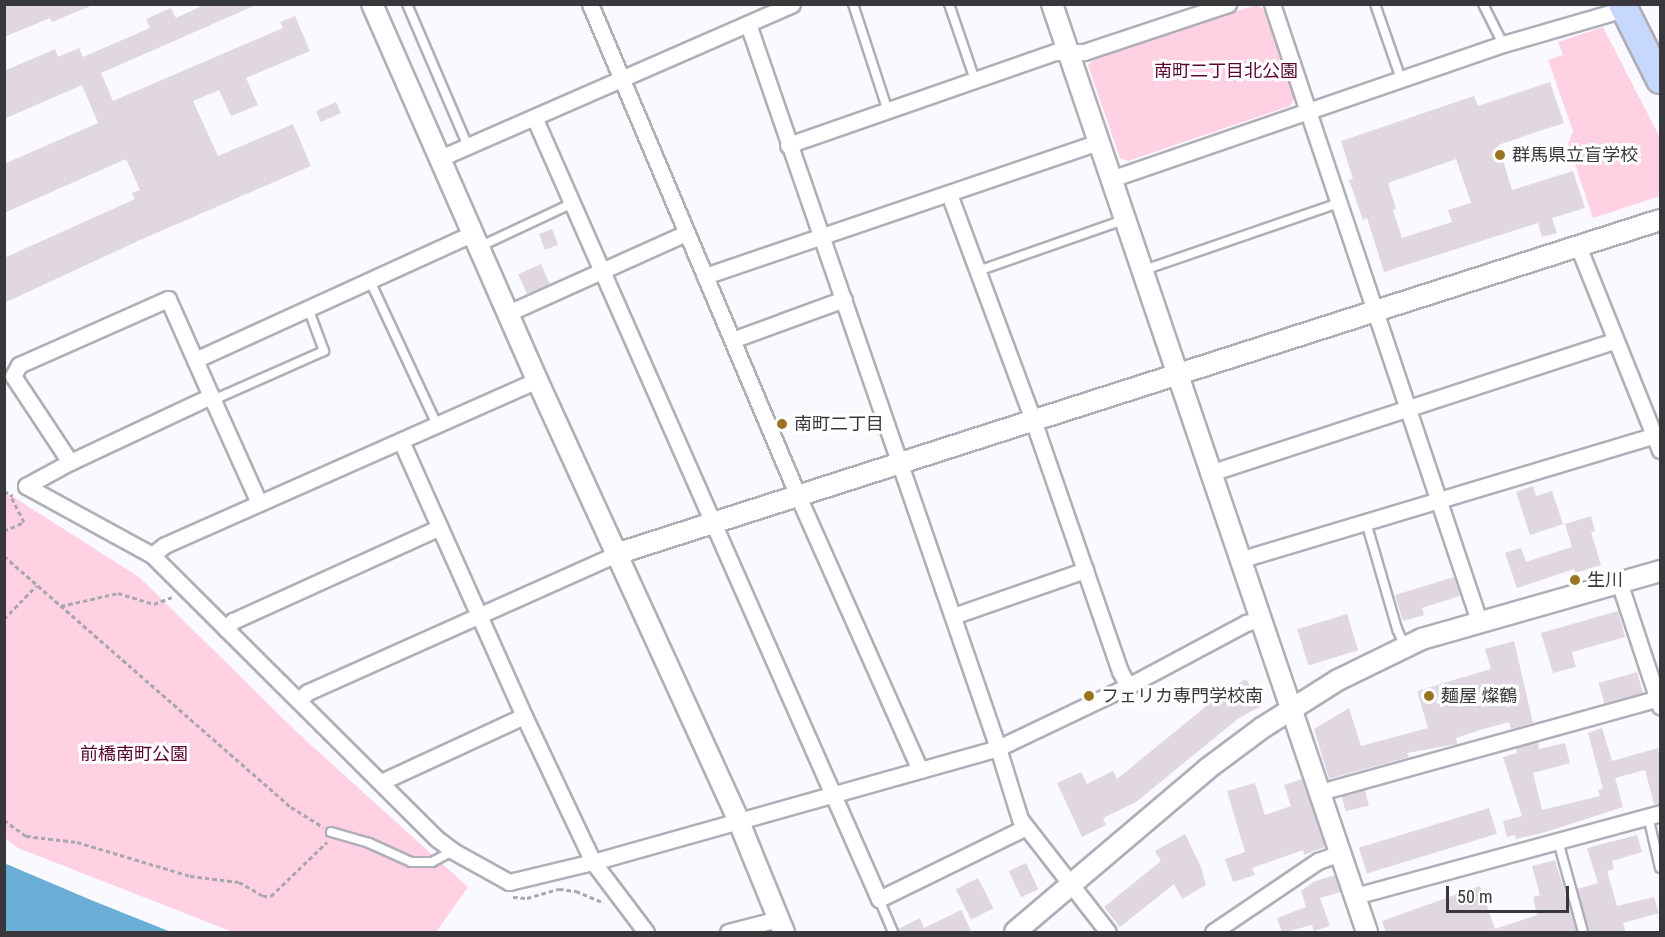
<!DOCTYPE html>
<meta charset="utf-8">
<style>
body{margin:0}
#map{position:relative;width:1665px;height:937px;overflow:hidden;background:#faf9fe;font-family:"Roboto Condensed","Noto Sans JP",sans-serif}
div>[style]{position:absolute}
.green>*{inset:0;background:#ffd1e2}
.water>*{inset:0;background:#6aadd5}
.building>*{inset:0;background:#e0d7e1;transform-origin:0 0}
.path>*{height:3px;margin-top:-1.5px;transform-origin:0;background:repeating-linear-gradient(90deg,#a8a7ac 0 4.5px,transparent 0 7.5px)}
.roads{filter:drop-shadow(2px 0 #b0aeb9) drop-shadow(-2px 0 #b0aeb9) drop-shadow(0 2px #b0aeb9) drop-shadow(0 -2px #b0aeb9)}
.service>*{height:8px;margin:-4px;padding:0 4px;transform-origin:4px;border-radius:4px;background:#fff}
.minor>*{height:15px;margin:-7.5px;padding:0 7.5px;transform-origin:7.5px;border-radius:7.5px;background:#fff}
.tertiary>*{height:20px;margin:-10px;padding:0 10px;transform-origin:10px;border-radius:10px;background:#fff}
.primary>*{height:26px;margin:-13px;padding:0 13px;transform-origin:13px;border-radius:13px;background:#c7d8fd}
.dots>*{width:16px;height:16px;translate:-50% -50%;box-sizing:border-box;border:3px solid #fff;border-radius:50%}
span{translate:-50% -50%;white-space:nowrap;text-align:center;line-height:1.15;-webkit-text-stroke:6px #fff;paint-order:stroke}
.park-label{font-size:18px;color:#580534}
.poi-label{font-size:18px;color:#38373c}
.left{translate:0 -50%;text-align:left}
.frame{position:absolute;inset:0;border:6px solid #38373c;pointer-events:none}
.scale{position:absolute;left:1446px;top:886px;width:123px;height:27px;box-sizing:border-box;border:3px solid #38373c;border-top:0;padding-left:8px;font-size:18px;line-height:21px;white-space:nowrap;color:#38373c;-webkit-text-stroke:4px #fff;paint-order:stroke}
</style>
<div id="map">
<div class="green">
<i style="clip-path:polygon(1256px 5px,1263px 9px,1295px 97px,1290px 106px,1128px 161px,1120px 158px,1088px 65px,1095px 58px)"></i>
<i style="clip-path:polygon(1603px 27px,1660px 138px,1660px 196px,1593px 218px,1568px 144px,1573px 131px,1548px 60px,1563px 55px,1558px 42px)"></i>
<i style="clip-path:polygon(4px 491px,139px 577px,302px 737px,468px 887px,436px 932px,233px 932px,18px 848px,5px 838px)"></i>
</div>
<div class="water">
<i style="clip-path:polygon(4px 863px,91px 900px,171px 932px,5px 932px)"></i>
</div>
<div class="building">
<i style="clip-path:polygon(4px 4px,80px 5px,93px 5px,52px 22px,50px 18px,4px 37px)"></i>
<i style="clip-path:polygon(206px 4px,258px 4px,101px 73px,113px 101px,283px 28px,280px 22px,295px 16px,310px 51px,246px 78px,258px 105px,231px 116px,219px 90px,193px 101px,218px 156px,293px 124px,311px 166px,140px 240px,4px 303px,4px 258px,135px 199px,132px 193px,140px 190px,126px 159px,4px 213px,4px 164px,98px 123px,82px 85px,4px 119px,4px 71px,55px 49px,58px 57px,79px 48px,83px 57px,150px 28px,146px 19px,171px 8px,176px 18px)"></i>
<i style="clip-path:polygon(evenodd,1550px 82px,1564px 123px,1498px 145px,1512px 190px,1573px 171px,1585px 208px,1552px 218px,1557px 233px,1542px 237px,1538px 223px,1384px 272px,1367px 218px,1363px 220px,1349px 180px,1353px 179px,1341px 141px,1474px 96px,1478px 106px,1550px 82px,1456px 159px,1471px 203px,1448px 210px,1452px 222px,1402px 238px,1393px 210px,1396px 209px,1388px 183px,1456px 159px)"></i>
<i style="left:336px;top:102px;width:12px;height:22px;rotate:66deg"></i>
<i style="left:552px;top:229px;width:17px;height:14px;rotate:69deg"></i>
<i style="left:541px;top:264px;width:22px;height:25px;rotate:66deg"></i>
<i style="clip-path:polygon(1533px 486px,1536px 496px,1552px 491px,1563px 524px,1530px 535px,1516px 492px)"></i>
<i style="clip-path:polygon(1591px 516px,1595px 531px,1591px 532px,1601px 565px,1575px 573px,1574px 569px,1517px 588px,1505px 553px,1521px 548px,1526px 562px,1572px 547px,1565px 524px)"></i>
<i style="clip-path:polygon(1454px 577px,1460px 596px,1422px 608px,1424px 615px,1403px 621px,1395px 595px)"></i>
<i style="clip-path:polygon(1618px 611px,1625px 637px,1572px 652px,1576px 667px,1553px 673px,1541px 633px)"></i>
<i style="left:1347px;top:614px;width:38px;height:52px;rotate:73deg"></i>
<i style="clip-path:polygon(1514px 641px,1533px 723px,1511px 729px,1509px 722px,1480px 730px,1456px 738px,1457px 744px,1407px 753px,1409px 757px,1329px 779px,1314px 729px,1349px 708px,1361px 746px,1428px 728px,1417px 691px,1491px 669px,1485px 649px)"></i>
<i style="left:1637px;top:672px;width:22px;height:40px;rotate:74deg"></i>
<i style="clip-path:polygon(1246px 679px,1261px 706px,1239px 718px,1136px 802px,1103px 818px,1106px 825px,1082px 837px,1057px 783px,1081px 772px,1087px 784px,1113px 771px,1117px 779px,1226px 690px)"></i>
<i style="clip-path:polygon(1602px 728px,1612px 761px,1658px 748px,1660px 758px,1660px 804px,1654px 804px,1645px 770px,1615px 778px,1623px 807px,1546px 832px,1516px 839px,1515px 835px,1507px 837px,1503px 821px,1522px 816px,1503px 757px,1517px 753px,1516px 748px,1538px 742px,1539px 749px,1565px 743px,1570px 763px,1533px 773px,1542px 810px,1600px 796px,1598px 790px,1603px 789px,1588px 733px)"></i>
<i style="clip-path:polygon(1302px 779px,1325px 847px,1304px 855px,1303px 850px,1252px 868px,1255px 875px,1233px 882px,1225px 859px,1245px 852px,1227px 791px,1255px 783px,1265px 815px,1291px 806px,1284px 785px)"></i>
<i style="left:1365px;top:790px;width:16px;height:24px;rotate:76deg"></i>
<i style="left:1489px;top:808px;width:27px;height:136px;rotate:73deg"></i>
<i style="clip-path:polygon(1185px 834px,1201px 867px,1206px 885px,1182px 899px,1174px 884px,1120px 927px,1104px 907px,1161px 861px,1155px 851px)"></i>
<i style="clip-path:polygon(1637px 835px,1642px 852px,1612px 861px,1614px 869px,1607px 871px,1617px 906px,1654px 897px,1659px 913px,1623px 923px,1626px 933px,1589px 933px,1577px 889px,1598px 883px,1587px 848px)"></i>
<i style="clip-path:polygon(1555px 860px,1577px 933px,1386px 933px,1382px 921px,1480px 886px,1495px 929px,1537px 915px,1533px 897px,1540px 895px,1532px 866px)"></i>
<i style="left:1026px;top:863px;width:29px;height:19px;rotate:65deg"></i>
<i style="clip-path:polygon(1335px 875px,1341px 892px,1320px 898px,1330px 926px,1314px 931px,1312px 925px,1282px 933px,1277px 918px,1306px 907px,1301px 891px,1313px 882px)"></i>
<i style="left:978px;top:878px;width:34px;height:25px;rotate:63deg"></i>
<i style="clip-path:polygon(961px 910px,972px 933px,899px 933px,898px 929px,920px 918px,924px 928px)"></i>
</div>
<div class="path">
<i style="left:4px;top:491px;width:10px;rotate:29deg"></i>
<i style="left:4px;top:531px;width:22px;rotate:-24deg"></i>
<i style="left:24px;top:522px;width:29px;rotate:-117deg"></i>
<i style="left:4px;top:556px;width:381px;rotate:41.2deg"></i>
<i style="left:291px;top:807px;width:38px;rotate:32deg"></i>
<i style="left:61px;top:606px;width:58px;rotate:-12.8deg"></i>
<i style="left:118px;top:593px;width:38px;rotate:17deg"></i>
<i style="left:154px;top:604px;width:19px;rotate:-21deg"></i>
<i style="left:4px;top:619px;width:47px;rotate:-45.9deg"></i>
<i style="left:4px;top:820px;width:27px;rotate:36deg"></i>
<i style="left:26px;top:836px;width:51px;rotate:6.7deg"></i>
<i style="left:77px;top:842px;width:118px;rotate:16.7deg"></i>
<i style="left:190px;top:876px;width:49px;rotate:7deg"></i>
<i style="left:239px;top:882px;width:28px;rotate:30deg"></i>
<i style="left:263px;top:896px;width:8px"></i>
<i style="left:271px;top:896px;width:78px;rotate:-44deg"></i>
<i style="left:513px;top:897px;width:14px;rotate:4deg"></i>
<i style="left:527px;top:898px;width:33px;rotate:-16deg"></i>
<i style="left:559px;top:889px;width:17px;rotate:7deg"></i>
<i style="left:576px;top:891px;width:30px;rotate:23deg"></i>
</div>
<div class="roads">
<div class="service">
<i style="left:407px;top:4px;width:155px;rotate:66.8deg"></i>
<i style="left:853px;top:4px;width:113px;rotate:71.9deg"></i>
<i style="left:949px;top:4px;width:80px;rotate:71.1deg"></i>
<i style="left:1375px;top:4px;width:79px;rotate:70.9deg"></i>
<i style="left:1483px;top:4px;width:45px;rotate:63.4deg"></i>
<i style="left:479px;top:247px;width:104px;rotate:-25.1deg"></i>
<i style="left:1144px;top:270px;width:206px;rotate:-19deg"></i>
<i style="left:978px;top:271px;width:155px;rotate:-19.3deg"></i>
<i style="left:370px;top:281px;width:159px;rotate:65deg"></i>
<i style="left:211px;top:396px;width:9px;rotate:6deg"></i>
<i style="left:220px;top:397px;width:114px;rotate:-23.9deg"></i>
<i style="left:324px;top:351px;width:46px;rotate:-110.4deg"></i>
<i style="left:1366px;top:522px;width:111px;rotate:73.8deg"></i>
<i style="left:1397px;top:629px;width:19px;rotate:65deg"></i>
<i style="left:1648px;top:816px;width:53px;rotate:77deg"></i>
<i style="left:331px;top:832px;width:40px;rotate:16deg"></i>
<i style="left:369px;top:843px;width:46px;rotate:24.3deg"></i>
<i style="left:411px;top:862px;width:21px"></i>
<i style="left:432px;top:862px;width:24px;rotate:-28deg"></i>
<i style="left:1558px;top:841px;width:94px;rotate:74.6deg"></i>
<i style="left:879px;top:899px;width:36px;rotate:67deg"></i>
</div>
<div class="minor">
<i style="left:590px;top:4px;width:534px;rotate:67.08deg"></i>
<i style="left:798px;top:496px;width:300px;rotate:66deg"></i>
<i style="left:1272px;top:4px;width:651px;rotate:71.45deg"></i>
<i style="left:748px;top:24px;width:766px;rotate:70.95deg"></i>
<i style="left:998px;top:748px;width:74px;rotate:72.8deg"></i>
<i style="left:1020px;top:819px;width:143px;rotate:52.1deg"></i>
<i style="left:534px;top:117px;width:855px;rotate:66.19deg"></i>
<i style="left:879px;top:899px;width:161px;rotate:-26.1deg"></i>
<i style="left:788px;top:145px;width:283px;rotate:-19.2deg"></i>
<i style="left:1055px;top:52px;width:29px"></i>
<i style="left:1084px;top:52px;width:152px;rotate:-18.4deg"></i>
<i style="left:440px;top:158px;width:384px;rotate:-23.6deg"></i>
<i style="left:1111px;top:179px;width:415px;rotate:-19deg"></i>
<i style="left:1503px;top:44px;width:126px;rotate:-16.1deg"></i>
<i style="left:949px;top:194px;width:241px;rotate:69.6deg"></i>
<i style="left:1033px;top:420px;width:266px;rotate:70.9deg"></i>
<i style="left:1120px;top:671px;width:17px;rotate:62deg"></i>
<i style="left:1578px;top:246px;width:220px;rotate:68.1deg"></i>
<i style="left:705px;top:276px;width:416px;rotate:-18.8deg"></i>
<i style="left:508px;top:313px;width:195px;rotate:-24.2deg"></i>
<i style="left:732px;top:340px;width:119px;rotate:-20.1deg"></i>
<i style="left:195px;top:360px;width:304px;rotate:-24.5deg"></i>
<i style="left:211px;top:396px;width:117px;rotate:65.8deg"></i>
<i style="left:401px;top:441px;width:301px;rotate:65.9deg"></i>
<i style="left:524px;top:716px;width:145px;rotate:64.7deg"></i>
<i style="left:586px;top:847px;width:17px;rotate:65deg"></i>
<i style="left:593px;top:862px;width:88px;rotate:52.9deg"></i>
<i style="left:70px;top:462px;width:103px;rotate:-123.5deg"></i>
<i style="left:13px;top:376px;width:13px;rotate:-61deg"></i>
<i style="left:19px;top:365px;width:163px;rotate:-23.9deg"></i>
<i style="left:168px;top:299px;width:106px;rotate:66.1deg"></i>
<i style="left:211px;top:396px;width:156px;rotate:154.9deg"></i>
<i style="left:70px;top:462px;width:50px;rotate:151.4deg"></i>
<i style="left:26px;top:486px;width:144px;rotate:28.7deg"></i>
<i style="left:152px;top:555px;width:401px;rotate:44.9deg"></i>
<i style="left:436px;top:838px;width:21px;rotate:37deg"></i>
<i style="left:453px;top:851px;width:64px;rotate:29deg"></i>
<i style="left:509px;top:882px;width:86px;rotate:-13.4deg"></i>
<i style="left:593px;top:862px;width:421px;rotate:-15.7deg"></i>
<i style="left:998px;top:748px;width:144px;rotate:-25.5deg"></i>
<i style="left:1128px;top:686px;width:134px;rotate:-28.1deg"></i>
<i style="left:1246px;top:623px;width:15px;rotate:-16deg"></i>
<i style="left:1210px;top:473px;width:426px;rotate:-18.1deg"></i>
<i style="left:152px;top:555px;width:16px;rotate:-38deg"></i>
<i style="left:165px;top:545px;width:407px;rotate:-23.9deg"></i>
<i style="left:1239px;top:560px;width:439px;rotate:-16.7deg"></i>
<i style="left:1619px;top:582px;width:131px;rotate:71.7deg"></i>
<i style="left:953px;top:616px;width:140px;rotate:-19.2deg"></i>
<i style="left:226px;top:629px;width:11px;rotate:-49deg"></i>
<i style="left:233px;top:621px;width:227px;rotate:-24.4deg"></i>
<i style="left:298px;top:700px;width:13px;rotate:-39deg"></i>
<i style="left:308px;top:692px;width:338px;rotate:-24.1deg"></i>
<i style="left:381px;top:782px;width:157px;rotate:-24.8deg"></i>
<i style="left:1320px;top:792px;width:353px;rotate:-15.5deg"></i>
<i style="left:1355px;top:896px;width:316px;rotate:-15.2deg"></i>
<i style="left:728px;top:932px;width:52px;rotate:-14.6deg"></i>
<i style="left:1213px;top:932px;width:127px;rotate:-34.1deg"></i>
<i style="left:1318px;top:861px;width:23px;rotate:-20deg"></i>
</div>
<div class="tertiary">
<i style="left:372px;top:4px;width:411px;rotate:66.3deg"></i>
<i style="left:537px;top:380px;width:486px;rotate:65.4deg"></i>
<i style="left:739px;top:822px;width:119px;rotate:67.8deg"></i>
<i style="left:1052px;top:4px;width:980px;rotate:71.25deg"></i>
<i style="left:616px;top:554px;width:1096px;rotate:-17.74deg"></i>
<i style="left:1015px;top:932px;width:252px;rotate:-40.3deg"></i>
<i style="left:1207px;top:769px;width:69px;rotate:-36.7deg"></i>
<i style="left:1262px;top:728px;width:90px;rotate:-32.3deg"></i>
<i style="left:1338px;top:680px;width:93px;rotate:-26deg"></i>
<i style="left:1422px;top:639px;width:248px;rotate:-15.9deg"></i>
</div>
<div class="primary">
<i style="left:1622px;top:4px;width:85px;rotate:63.4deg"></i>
</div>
</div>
<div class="dots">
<i style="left:1500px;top:155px;background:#9b7421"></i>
<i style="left:782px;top:424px;background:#9b7421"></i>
<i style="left:1575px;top:580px;background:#9b7421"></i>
<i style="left:1089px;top:696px;background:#9b7421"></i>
<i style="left:1429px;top:696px;background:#9b7421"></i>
</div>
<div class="park-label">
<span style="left:1226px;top:71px">南町二丁目北公園</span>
<span style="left:134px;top:754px">前橋南町公園</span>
</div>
<div class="poi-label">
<span class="left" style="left:1512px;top:155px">群馬県立盲学校</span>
<span class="left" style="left:794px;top:424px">南町二丁目</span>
<span class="left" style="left:1587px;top:580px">生川</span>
<span class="left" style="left:1101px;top:696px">フェリカ専門学校南</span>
<span class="left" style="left:1441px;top:696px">麺屋 燦鶴</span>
</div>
<div class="frame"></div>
<div class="scale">50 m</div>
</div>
